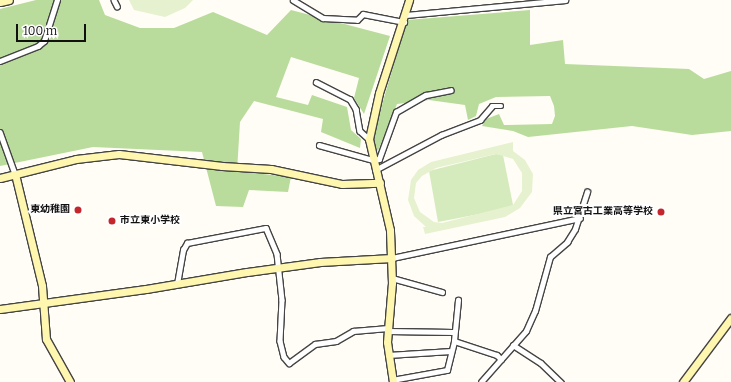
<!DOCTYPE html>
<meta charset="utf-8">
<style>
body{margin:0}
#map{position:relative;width:731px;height:382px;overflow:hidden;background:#fffdf5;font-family:Bitter,"Noto Sans JP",serif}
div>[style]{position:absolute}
.green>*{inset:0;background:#d5ebbd}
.forest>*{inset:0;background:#b9dc9c}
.pitch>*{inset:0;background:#e6f2cf}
.roads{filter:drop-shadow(1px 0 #444) drop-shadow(-1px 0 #444) drop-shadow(0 1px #444) drop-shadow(0 -1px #444)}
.street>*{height:4.5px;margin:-2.25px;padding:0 2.25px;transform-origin:2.25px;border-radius:2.25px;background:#fff}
.secondary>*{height:7px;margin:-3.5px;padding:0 3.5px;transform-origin:3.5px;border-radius:3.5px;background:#fff6b0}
.dots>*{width:11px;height:11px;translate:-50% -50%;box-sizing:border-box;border:2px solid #fff;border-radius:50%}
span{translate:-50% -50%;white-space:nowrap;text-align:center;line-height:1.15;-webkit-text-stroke:4px #fff;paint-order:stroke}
.poi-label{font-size:10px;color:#111;font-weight:700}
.right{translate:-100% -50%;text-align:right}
.left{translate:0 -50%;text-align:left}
.scale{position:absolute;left:16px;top:24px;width:70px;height:18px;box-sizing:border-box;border:2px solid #111;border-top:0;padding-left:5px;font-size:12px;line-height:14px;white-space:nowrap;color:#111;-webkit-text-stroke:3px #fff;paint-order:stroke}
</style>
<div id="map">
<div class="green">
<i style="clip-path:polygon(496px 154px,503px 155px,513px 205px,505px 209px,438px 222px,429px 171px)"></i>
</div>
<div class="forest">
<i style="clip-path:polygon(36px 0,99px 0,105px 15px,140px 28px,174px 28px,213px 12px,267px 35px,291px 10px,390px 36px,364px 114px,354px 98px,359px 78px,291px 57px,276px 97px,308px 105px,312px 95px,347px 107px,351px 130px,361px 139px,360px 148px,321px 132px,323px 119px,254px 101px,240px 122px,237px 171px,291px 177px,288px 192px,249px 190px,243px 207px,216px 206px,202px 152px,93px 147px,0 166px,0 9px)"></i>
<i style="clip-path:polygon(530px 10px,530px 45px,563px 40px,565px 64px,689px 69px,704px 79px,731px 71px,731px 131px,692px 135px,632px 126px,528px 137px,513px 131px,482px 126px,486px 119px,499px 114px,504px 125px,552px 124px,555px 116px,554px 106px,550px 96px,496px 97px,479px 104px,476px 116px,468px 120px,465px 105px,429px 100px,397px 104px,378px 151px,373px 143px,383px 101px,407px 20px)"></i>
</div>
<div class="pitch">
<i style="clip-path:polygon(129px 0,193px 0,185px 8px,165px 17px,134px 10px)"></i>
<i style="clip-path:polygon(evenodd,513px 142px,513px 151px,525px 160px,533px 174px,532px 192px,520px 208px,505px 217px,425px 234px,423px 227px,426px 227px,414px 216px,408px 200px,411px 180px,418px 170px,431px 162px,513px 142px,496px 154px,513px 159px,522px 173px,522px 191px,513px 205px,442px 223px,434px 222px,420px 212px,414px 198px,416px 183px,422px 176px,436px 168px,496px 154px)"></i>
</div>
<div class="roads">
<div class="street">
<i style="left:114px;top:0;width:7px;rotate:63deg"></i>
<i style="left:293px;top:0;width:35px;rotate:31deg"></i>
<i style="left:323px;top:18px;width:34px;rotate:3deg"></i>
<i style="left:357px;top:20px;width:8px;rotate:-45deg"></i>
<i style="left:363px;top:14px;width:42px;rotate:11deg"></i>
<i style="left:406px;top:15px;width:160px;rotate:-5.4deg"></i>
<i style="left:0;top:61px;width:41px;rotate:-21.5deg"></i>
<i style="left:38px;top:46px;width:8px;rotate:-40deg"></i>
<i style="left:44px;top:41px;width:43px;rotate:-72.4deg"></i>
<i style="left:316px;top:82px;width:38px;rotate:27deg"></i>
<i style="left:350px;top:99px;width:12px;rotate:59deg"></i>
<i style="left:356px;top:109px;width:22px;rotate:80deg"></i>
<i style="left:360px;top:131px;width:12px;rotate:42deg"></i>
<i style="left:0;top:132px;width:45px;rotate:70.3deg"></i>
<i style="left:319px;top:145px;width:56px;rotate:15.5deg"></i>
<i style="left:373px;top:160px;width:6px;rotate:-9deg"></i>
<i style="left:379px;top:159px;width:50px;rotate:-70.1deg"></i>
<i style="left:396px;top:112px;width:34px;rotate:-30deg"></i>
<i style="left:426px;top:95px;width:25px;rotate:-11deg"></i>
<i style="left:375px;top:170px;width:75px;rotate:-27.9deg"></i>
<i style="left:441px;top:135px;width:42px;rotate:-21deg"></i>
<i style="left:480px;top:120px;width:18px;rotate:-49deg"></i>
<i style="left:492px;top:106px;width:9px"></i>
<i style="left:392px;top:258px;width:192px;rotate:-12deg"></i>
<i style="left:392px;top:278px;width:52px;rotate:15.6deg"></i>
<i style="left:177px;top:284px;width:35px;rotate:-80deg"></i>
<i style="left:183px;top:250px;width:8px;rotate:-60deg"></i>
<i style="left:187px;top:243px;width:80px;rotate:-10.8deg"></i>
<i style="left:266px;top:228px;width:28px;rotate:67deg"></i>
<i style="left:277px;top:254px;width:46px;rotate:83.8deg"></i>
<i style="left:282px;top:300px;width:41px;rotate:92.8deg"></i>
<i style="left:280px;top:341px;width:16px;rotate:76deg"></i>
<i style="left:284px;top:357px;width:8px;rotate:50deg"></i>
<i style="left:289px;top:363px;width:32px;rotate:-36deg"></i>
<i style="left:315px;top:344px;width:21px;rotate:-8deg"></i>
<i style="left:336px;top:341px;width:20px;rotate:-30deg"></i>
<i style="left:353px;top:331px;width:35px;rotate:-5deg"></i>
<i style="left:388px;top:331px;width:65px;rotate:0.9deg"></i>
<i style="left:454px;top:341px;width:45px;rotate:18deg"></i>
<i style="left:497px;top:355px;width:6px;rotate:45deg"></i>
<i style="left:513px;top:345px;width:33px;rotate:33deg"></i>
<i style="left:541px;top:363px;width:28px;rotate:44deg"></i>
<i style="left:388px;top:355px;width:63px;rotate:-3.6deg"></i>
<i style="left:392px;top:380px;width:56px;rotate:-10.3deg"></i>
<i style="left:447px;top:370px;width:30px;rotate:-76deg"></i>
<i style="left:454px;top:341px;width:41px;rotate:-84.4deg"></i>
<i style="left:481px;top:382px;width:68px;rotate:-48.6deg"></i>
<i style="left:526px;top:331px;width:22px;rotate:-66deg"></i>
<i style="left:535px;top:311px;width:56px;rotate:-74.5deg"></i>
<i style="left:550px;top:257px;width:23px;rotate:-41deg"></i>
<i style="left:567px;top:242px;width:15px;rotate:-58deg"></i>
<i style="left:575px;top:229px;width:39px;rotate:-72deg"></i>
</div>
<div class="secondary">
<i style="left:0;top:2px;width:9px;rotate:-13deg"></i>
<i style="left:15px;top:174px;width:115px;rotate:76.4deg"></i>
<i style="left:42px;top:286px;width:53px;rotate:85.7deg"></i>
<i style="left:46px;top:339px;width:49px;rotate:60.8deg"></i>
<i style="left:0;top:178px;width:78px;rotate:-14deg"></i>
<i style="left:76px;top:159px;width:43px;rotate:-6.6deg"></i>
<i style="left:119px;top:154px;width:104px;rotate:6.6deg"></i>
<i style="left:222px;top:166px;width:49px;rotate:3.5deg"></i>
<i style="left:271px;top:169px;width:73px;rotate:11.9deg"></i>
<i style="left:342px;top:184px;width:38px;rotate:-2deg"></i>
<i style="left:0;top:309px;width:147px;rotate:-7.8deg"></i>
<i style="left:146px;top:289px;width:102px;rotate:-9.6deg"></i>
<i style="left:247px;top:272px;width:74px;rotate:-7.8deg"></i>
<i style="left:320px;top:262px;width:72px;rotate:-3.2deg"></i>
<i style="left:393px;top:382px;width:40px;rotate:-98.5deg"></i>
<i style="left:387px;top:342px;width:59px;rotate:-85.2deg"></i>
<i style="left:392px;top:283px;width:53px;rotate:-92.2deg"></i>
<i style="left:390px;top:230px;width:93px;rotate:-103deg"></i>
<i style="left:369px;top:139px;width:47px;rotate:-77.7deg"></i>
<i style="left:379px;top:93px;width:98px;rotate:-72.1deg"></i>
<i style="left:683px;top:382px;width:80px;rotate:-53.1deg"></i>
</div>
</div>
<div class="dots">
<i style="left:78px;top:210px;background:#c4262e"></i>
<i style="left:661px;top:212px;background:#c4262e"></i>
<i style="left:112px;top:221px;background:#c4262e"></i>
</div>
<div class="poi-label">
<span class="right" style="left:70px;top:210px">東幼稚園</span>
<span class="right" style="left:653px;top:212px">県立宮古工業高等学校</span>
<span class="left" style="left:120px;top:221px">市立東小学校</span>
</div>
<div class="scale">100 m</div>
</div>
